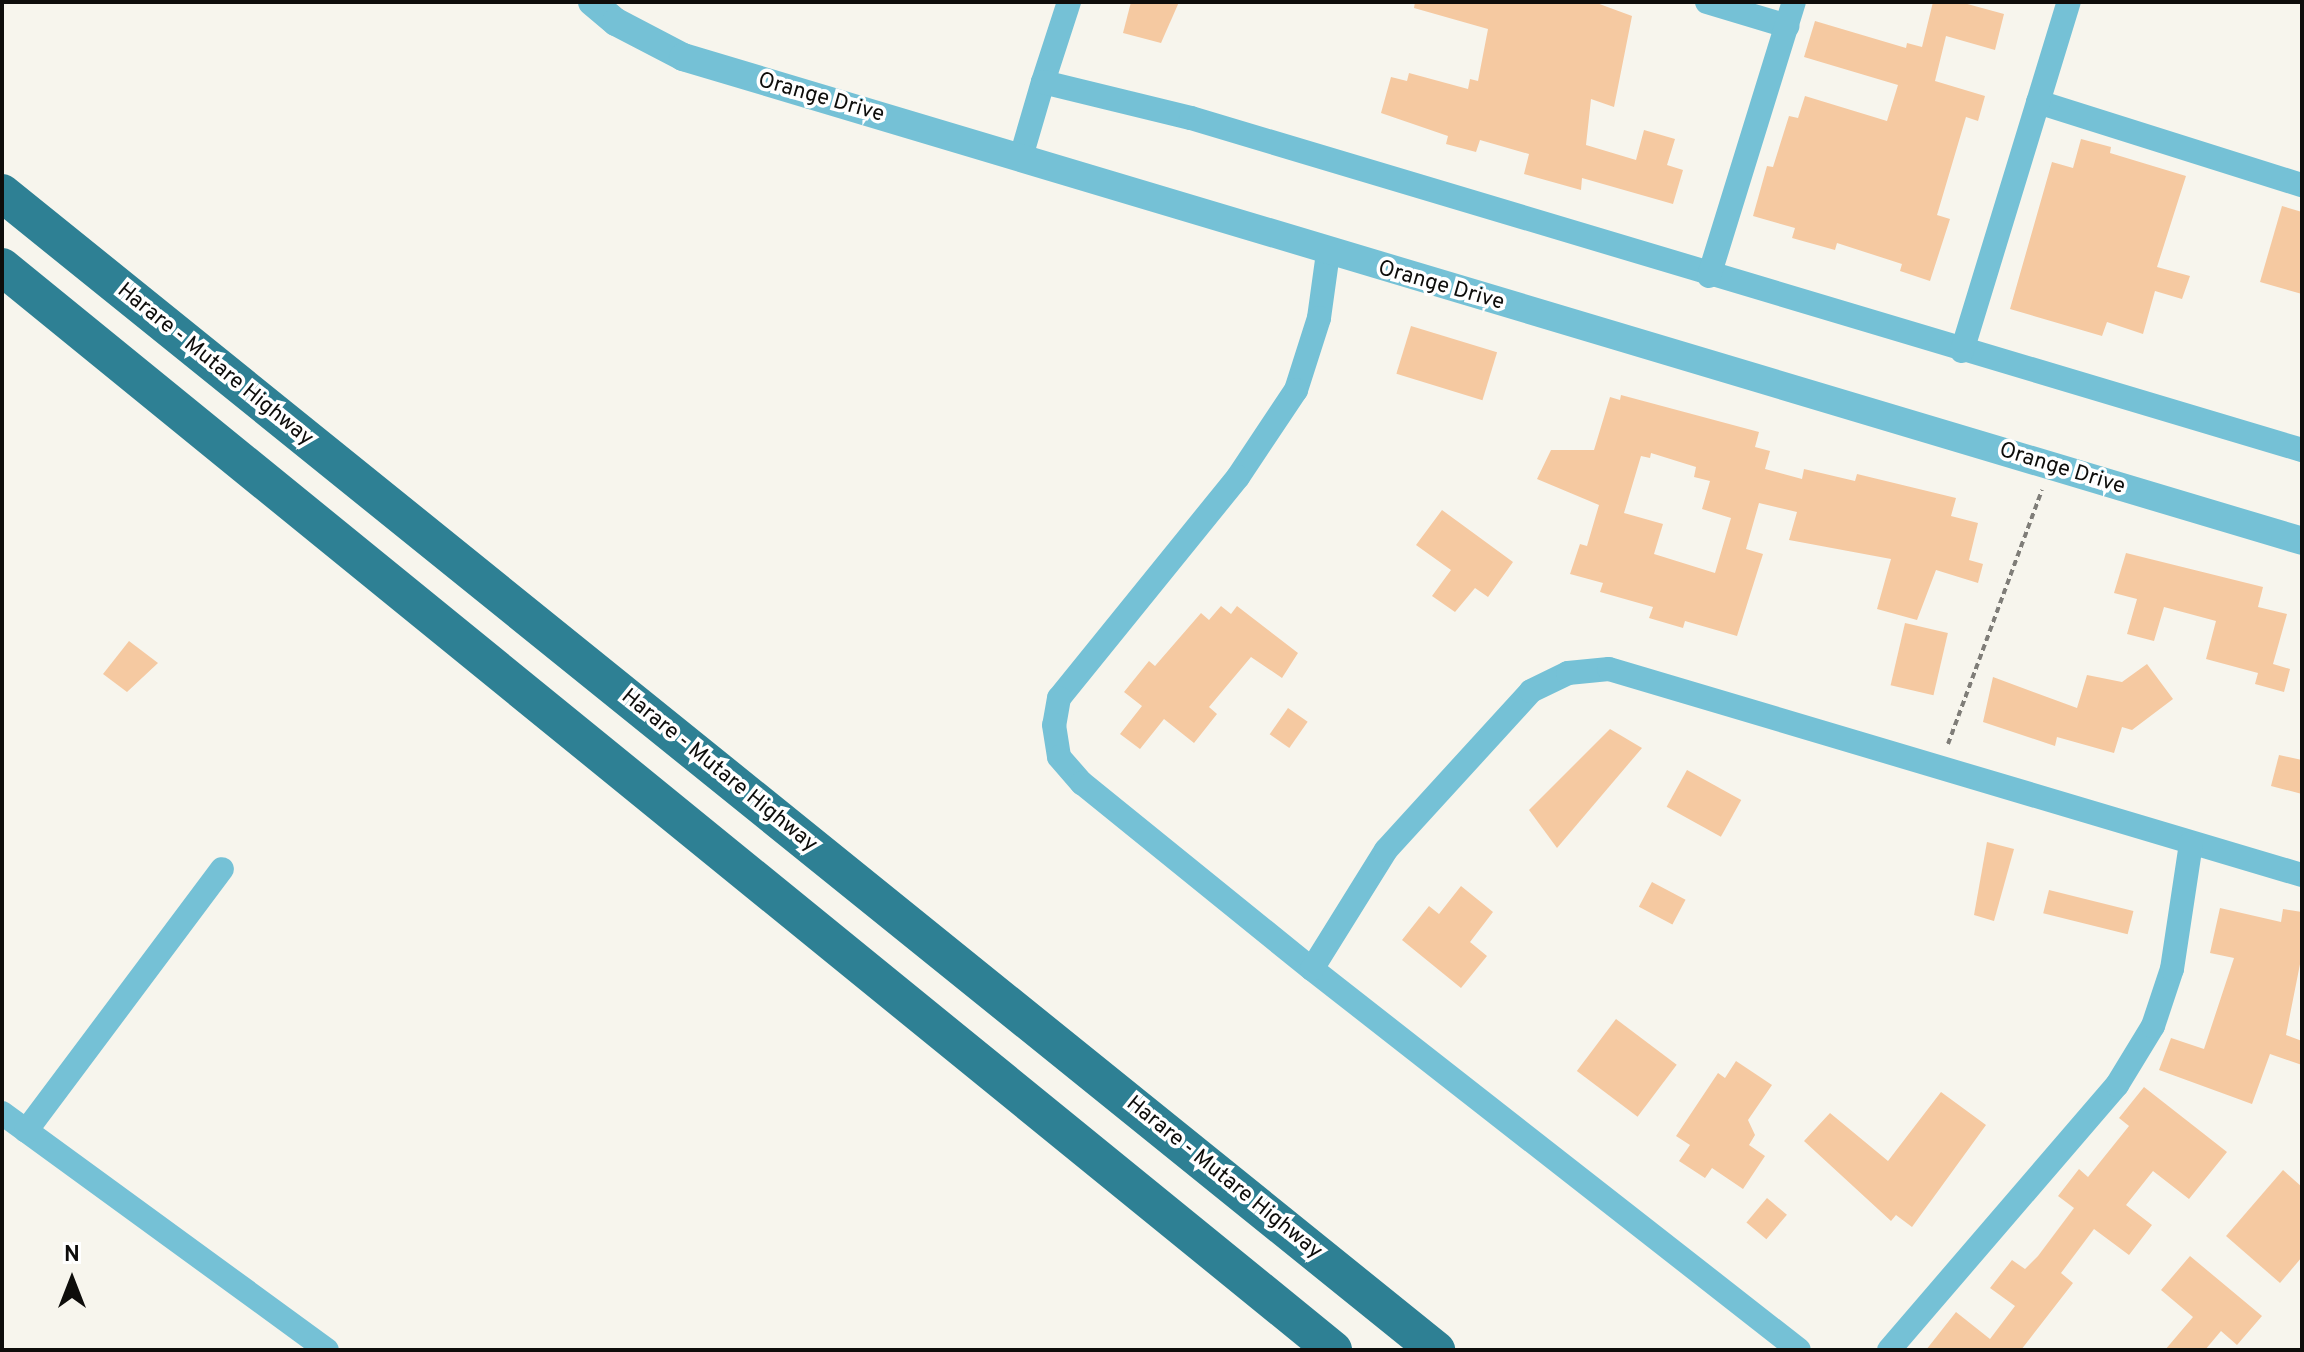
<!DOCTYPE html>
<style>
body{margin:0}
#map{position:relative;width:2304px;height:1352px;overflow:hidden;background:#f7f5ed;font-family:Overpass,sans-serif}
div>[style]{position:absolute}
.building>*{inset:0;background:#f5c9a1;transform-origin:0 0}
.path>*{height:4px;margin-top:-2px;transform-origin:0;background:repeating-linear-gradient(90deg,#7f7d78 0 6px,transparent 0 10px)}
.minor>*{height:24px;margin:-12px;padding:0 12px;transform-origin:12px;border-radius:12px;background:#75c1d6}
.tertiary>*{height:28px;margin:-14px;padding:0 14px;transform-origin:14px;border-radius:14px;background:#75c1d6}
.trunk>*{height:38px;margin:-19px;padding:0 19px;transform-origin:19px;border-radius:19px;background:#2e8094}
span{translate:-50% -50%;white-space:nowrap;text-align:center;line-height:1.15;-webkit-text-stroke:7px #fff;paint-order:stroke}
.street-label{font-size:22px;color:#0e0d0b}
.frame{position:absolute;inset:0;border:4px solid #0e0d0b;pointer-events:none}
.north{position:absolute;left:32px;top:1240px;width:80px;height:80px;-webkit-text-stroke:6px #fff;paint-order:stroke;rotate:0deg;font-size:22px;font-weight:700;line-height:32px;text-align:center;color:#0e0d0b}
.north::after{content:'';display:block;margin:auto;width:28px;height:36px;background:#0e0d0b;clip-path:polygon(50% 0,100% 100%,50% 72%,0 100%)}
</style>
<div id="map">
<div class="building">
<i style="clip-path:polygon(1131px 2px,1179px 2px,1161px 43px,1123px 33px)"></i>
<i style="clip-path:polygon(1415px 2px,1594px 2px,1632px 16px,1614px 107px,1591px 99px,1586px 145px,1636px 160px,1644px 130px,1675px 139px,1667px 165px,1683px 170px,1673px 204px,1582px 178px,1581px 190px,1524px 174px,1529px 154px,1480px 140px,1476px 152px,1446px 144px,1448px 136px,1381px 113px,1391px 77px,1407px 81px,1409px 73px,1468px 89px,1470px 79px,1478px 81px,1488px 29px,1414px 8px)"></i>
<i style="clip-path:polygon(1933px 2px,1960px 2px,2004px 14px,1995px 50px,1946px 36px,1935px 81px,1985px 96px,1978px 121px,1966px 117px,1937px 215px,1950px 219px,1930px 281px,1900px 271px,1902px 264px,1837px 243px,1835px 250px,1792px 238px,1795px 228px,1753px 216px,1767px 166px,1773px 167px,1789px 116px,1798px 118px,1805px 96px,1887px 121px,1898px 85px,1804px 57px,1815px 21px,1906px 48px,1907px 43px,1922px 47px)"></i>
<i style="clip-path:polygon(2081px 139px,2111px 147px,2110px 153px,2186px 176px,2157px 267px,2190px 276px,2182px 299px,2155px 291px,2143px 334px,2107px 322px,2102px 336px,2010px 309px,2052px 162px,2073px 168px)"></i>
<i style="clip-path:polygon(2282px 206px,2302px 212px,2302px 294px,2260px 282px)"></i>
<i style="left:1411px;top:326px;width:90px;height:50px;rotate:17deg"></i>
<i style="clip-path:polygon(evenodd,1621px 395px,1759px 432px,1755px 447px,1770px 451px,1765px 469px,1802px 479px,1804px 469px,1855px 481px,1857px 474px,1956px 498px,1951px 516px,1978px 523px,1969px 560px,1983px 564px,1978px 583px,1936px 570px,1917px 620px,1877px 609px,1891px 559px,1789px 540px,1797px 512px,1759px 503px,1746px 549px,1763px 554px,1737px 636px,1685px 621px,1683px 628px,1649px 618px,1653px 607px,1600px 592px,1603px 583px,1570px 574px,1580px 544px,1587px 546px,1599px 505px,1537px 479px,1551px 450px,1594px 450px,1610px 397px,1620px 400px,1621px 395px,1651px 453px,1696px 467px,1694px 477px,1710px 481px,1702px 509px,1731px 518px,1715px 573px,1654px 554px,1663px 524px,1624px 513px,1641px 456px,1650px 458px,1651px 453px)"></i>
<i style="clip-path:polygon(1442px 510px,1513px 562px,1488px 597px,1475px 588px,1455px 612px,1432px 596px,1451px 570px,1416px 545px)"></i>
<i style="clip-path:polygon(2126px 553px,2263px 587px,2258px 607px,2287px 614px,2273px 664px,2290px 669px,2284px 692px,2255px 684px,2258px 673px,2206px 659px,2216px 621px,2164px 607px,2154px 641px,2127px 634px,2137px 599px,2114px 593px)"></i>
<i style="clip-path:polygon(1221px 606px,1231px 614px,1237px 606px,1298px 653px,1282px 678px,1251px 657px,1209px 707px,1217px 714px,1194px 743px,1164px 719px,1140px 749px,1120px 734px,1142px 706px,1124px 692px,1149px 661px,1155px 666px,1201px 613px,1209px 620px)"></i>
<i style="left:1905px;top:623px;width:44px;height:64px;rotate:13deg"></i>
<i style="clip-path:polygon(129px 641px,158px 663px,127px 692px,103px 674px)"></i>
<i style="clip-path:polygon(2147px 664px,2173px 699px,2132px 730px,2122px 727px,2114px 753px,2057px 737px,2055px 746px,1983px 722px,1993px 677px,2077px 708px,2087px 675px,2122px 682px)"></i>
<i style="left:1288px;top:708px;width:24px;height:32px;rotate:35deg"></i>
<i style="clip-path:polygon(1610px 729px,1642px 748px,1557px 848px,1529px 810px)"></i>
<i style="clip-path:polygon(2279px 755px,2302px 760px,2302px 794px,2271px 786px)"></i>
<i style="left:1687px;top:770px;width:62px;height:42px;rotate:29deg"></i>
<i style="clip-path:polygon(1987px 842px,2014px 849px,1994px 921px,1974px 915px)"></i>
<i style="left:1652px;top:882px;width:38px;height:28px;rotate:28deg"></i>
<i style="clip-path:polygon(1461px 886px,1493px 912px,1470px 942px,1487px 956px,1461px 988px,1402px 940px,1429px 906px,1439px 914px)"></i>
<i style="left:2049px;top:890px;width:87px;height:24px;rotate:14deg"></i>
<i style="clip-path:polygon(2220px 908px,2281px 922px,2283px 909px,2302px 912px,2302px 954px,2286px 1035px,2302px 1041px,2302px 1065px,2270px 1054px,2252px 1104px,2159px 1070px,2171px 1038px,2204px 1049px,2234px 958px,2210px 953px)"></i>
<i style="left:1616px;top:1019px;width:76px;height:65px;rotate:37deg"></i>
<i style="clip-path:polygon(1736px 1061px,1772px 1085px,1748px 1120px,1755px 1135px,1749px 1145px,1765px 1156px,1743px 1189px,1712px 1168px,1705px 1178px,1679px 1161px,1690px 1145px,1676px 1136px,1718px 1073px,1725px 1078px)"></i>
<i style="clip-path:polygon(2144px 1087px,2227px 1152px,2189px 1199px,2153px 1171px,2126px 1205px,2152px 1225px,2129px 1255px,2094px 1229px,2061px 1273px,2073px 1283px,2021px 1350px,1926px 1350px,1956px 1312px,1990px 1339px,2015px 1306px,1990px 1288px,2012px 1260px,2025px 1269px,2038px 1256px,2074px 1208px,2058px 1196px,2079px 1169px,2088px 1177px,2129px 1126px,2119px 1118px)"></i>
<i style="clip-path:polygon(1941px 1092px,1986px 1125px,1912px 1227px,1896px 1215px,1891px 1221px,1804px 1141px,1830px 1113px,1888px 1161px)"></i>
<i style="clip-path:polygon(2283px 1170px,2302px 1187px,2302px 1257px,2280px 1283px,2226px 1236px)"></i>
<i style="left:1767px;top:1198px;width:26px;height:32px;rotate:40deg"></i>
<i style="clip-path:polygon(2190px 1256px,2262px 1316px,2237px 1345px,2221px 1331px,2205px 1350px,2165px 1350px,2193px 1317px,2161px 1290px)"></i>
</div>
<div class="path">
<i style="left:1948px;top:744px;width:271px;rotate:-69.7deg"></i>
</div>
<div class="minor">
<i style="left:1707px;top:2px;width:84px;rotate:16.7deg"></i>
<i style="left:1043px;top:82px;width:84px;rotate:-72deg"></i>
<i style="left:2038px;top:102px;width:277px;rotate:17.5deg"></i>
<i style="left:1021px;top:157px;width:78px;rotate:-73.7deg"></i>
<i style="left:1043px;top:82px;width:152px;rotate:13.7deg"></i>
<i style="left:1191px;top:118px;width:1160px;rotate:16.64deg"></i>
<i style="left:1328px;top:253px;width:66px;rotate:97.9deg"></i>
<i style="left:1319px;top:318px;width:76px;rotate:107.7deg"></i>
<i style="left:1296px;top:390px;width:105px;rotate:123.7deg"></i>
<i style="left:1238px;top:477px;width:284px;rotate:129deg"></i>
<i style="left:1059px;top:698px;width:27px;rotate:100deg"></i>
<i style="left:1054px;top:725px;width:32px;rotate:81deg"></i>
<i style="left:1059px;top:757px;width:35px;rotate:49deg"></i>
<i style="left:1082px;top:783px;width:296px;rotate:39deg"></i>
<i style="left:1312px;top:969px;width:618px;rotate:38.04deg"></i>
<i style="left:1709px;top:276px;width:287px;rotate:-72.8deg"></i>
<i style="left:1962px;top:351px;width:365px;rotate:-73deg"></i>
<i style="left:1312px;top:969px;width:140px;rotate:-58.1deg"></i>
<i style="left:1386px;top:850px;width:215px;rotate:-47.6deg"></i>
<i style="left:1531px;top:691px;width:41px;rotate:-25.9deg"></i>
<i style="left:1568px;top:673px;width:41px;rotate:-5.6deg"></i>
<i style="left:1609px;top:669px;width:723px;rotate:16.56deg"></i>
<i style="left:2px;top:1113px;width:402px;rotate:36.1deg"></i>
<i style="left:26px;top:1131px;width:327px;rotate:-53.2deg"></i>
<i style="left:1889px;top:1350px;width:350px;rotate:-49.3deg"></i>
<i style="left:2117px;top:1085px;width:69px;rotate:-58.6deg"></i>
<i style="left:2153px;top:1026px;width:60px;rotate:-71.6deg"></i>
<i style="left:2172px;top:969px;width:127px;rotate:-81.4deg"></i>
</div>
<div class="tertiary">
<i style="left:592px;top:2px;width:31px;rotate:40deg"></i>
<i style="left:616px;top:22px;width:76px;rotate:27.6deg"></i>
<i style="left:683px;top:57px;width:1690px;rotate:16.64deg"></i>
</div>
<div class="trunk">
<i style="left:2px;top:193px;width:1843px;rotate:38.9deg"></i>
<i style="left:2px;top:267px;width:1716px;rotate:39.13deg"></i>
</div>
<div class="street-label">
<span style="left:821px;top:98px;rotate:16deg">Orange Drive</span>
<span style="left:1441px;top:286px;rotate:16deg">Orange Drive</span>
<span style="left:215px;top:365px;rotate:39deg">Harare - Mutare Highway</span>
<span style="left:2062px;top:469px;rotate:17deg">Orange Drive</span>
<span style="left:719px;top:771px;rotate:39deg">Harare - Mutare Highway</span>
<span style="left:1224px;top:1178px;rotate:39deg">Harare - Mutare Highway</span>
</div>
<div class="frame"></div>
<div class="north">N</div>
</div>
